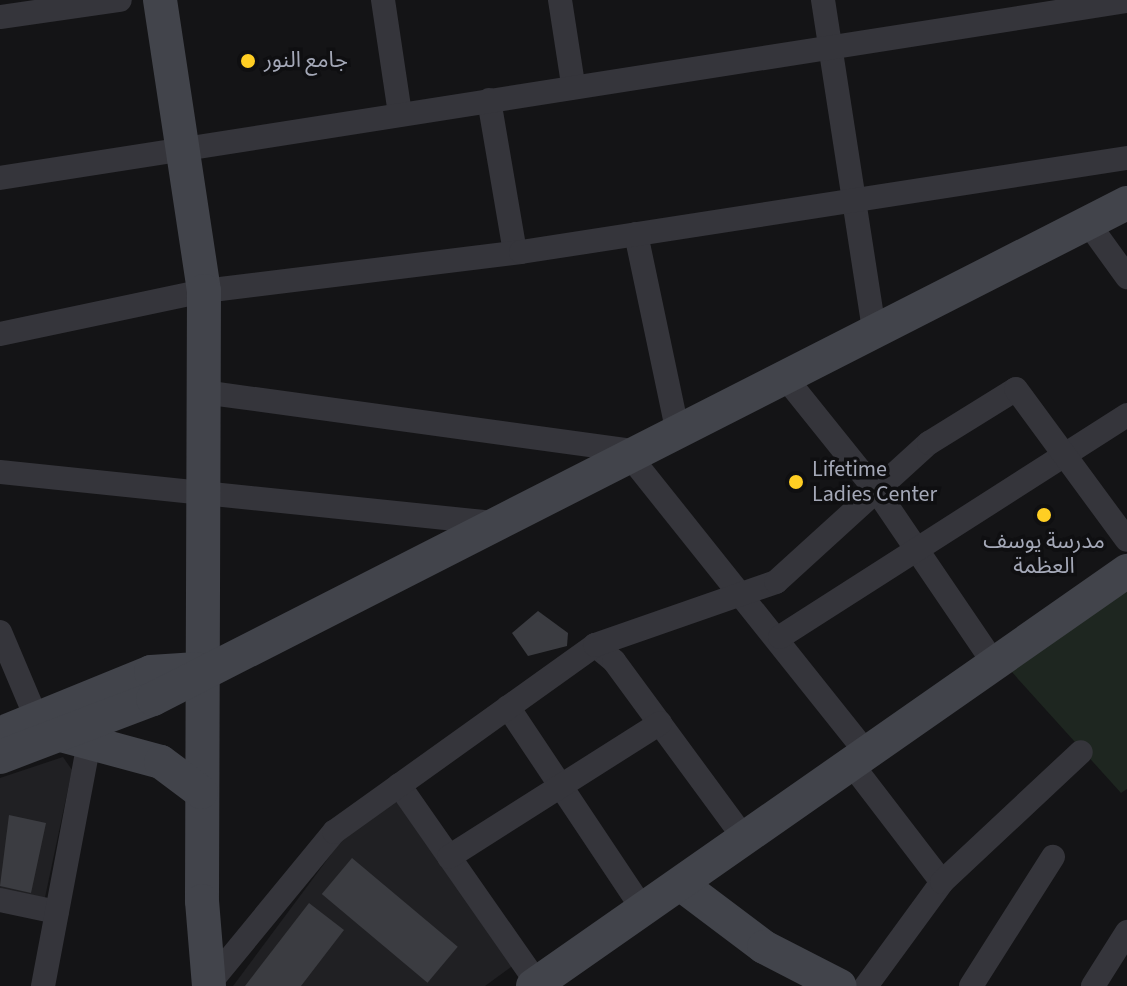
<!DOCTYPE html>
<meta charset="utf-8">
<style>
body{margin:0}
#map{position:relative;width:1127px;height:986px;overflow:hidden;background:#141416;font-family:"Source Sans 3","Noto Sans Arabic",sans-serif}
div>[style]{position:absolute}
.built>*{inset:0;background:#202023}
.green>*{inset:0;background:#1e2620}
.building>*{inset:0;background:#3b3c41;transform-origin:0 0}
.street>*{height:24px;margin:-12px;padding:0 12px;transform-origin:12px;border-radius:12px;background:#35353b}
.secondary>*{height:34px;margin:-17px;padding:0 17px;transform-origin:17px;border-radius:17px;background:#42444b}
.dots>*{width:22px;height:22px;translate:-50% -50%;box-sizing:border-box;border:4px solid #0f0f11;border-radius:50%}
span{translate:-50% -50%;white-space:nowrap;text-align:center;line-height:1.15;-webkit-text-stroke:7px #0f0f11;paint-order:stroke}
.poi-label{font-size:22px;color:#a4a8b7}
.left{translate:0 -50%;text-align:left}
</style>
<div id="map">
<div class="built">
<i style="clip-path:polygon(63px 757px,72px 770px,44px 902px,0 893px,0 778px)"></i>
<i style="clip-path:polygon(398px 799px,518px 962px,485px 986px,233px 986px,344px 837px)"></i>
</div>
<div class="green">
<i style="clip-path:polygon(1127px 582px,1127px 789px,1121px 793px,1001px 660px)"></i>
</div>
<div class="building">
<i style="clip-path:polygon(538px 611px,568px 633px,567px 646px,528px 656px,512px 633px)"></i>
<i style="clip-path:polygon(9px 815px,46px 823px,31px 893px,0 886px)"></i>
<i style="left:352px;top:858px;width:138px;height:47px;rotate:40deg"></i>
<i style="clip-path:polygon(309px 903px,344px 930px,301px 986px,245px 986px)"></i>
</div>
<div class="street">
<i style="left:383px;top:0;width:115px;rotate:81.5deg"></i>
<i style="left:560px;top:0;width:85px;rotate:81.2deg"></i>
<i style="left:823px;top:0;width:334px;rotate:81.2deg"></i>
<i style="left:0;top:17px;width:121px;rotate:-8.1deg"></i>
<i style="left:489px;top:100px;width:154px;rotate:80.3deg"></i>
<i style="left:0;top:178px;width:1141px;rotate:-8.93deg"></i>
<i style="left:1088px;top:223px;width:67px;rotate:54.2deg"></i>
<i style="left:636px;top:234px;width:199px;rotate:78.1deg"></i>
<i style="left:0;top:334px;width:208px;rotate:-11.9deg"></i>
<i style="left:204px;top:291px;width:319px;rotate:-7deg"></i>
<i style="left:521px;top:252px;width:613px;rotate:-8.82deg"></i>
<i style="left:784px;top:376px;width:151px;rotate:51.2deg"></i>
<i style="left:879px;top:494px;width:203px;rotate:55.8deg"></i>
<i style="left:203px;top:392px;width:435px;rotate:7.8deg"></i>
<i style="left:628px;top:454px;width:385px;rotate:51.4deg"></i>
<i style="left:0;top:472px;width:494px;rotate:5.9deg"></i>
<i style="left:0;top:632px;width:98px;rotate:67.1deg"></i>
<i style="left:780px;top:637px;width:412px;rotate:-32.6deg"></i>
<i style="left:595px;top:645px;width:25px;rotate:40deg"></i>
<i style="left:614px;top:661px;width:223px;rotate:53.7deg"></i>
<i style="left:508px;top:707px;width:245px;rotate:56.3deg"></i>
<i style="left:853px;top:766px;width:146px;rotate:52.5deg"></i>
<i style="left:399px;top:785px;width:241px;rotate:55.1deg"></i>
<i style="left:449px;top:857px;width:250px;rotate:-32.4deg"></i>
<i style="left:0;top:900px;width:58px;rotate:11.9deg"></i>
<i style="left:209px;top:984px;width:197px;rotate:-50.6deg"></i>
<i style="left:334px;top:832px;width:321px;rotate:-35.6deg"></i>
<i style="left:595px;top:645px;width:192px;rotate:-19.2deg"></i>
<i style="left:776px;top:582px;width:207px;rotate:-42.3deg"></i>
<i style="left:929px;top:443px;width:102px;rotate:-31.8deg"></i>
<i style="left:1016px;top:389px;width:187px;rotate:53.7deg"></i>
<i style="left:43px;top:986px;width:248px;rotate:-79.3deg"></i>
<i style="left:866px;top:986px;width:129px;rotate:-53.8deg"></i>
<i style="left:942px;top:882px;width:190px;rotate:-43.1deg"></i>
<i style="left:971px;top:986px;width:153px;rotate:-57.6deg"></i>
<i style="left:1093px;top:986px;width:64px;rotate:-57.8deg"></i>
</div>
<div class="secondary">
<i style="left:160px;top:0;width:294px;rotate:81.4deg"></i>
<i style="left:204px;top:291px;width:610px;rotate:90.19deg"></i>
<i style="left:202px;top:901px;width:85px;rotate:85.3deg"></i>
<i style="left:9px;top:730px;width:153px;rotate:-22.2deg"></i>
<i style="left:151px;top:672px;width:46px;rotate:-3.7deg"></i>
<i style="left:65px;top:736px;width:99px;rotate:15.2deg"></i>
<i style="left:161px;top:762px;width:50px;rotate:36.9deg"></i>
<i style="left:0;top:757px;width:164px;rotate:-20.8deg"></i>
<i style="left:153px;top:699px;width:1093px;rotate:-26.99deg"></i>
<i style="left:683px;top:886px;width:101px;rotate:37deg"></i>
<i style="left:764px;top:947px;width:85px;rotate:27.2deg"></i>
<i style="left:533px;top:986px;width:725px;rotate:-34.94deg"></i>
</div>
<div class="dots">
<i style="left:248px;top:61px;background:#ffce23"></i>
<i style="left:796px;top:482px;background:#ffce23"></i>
<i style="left:1044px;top:515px;background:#ffce23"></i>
</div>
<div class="poi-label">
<span class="left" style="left:264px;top:61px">جامع النور</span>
<span class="left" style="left:812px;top:482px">Lifetime<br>Ladies Center</span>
<span style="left:1044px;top:554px">مدرسة يوسف<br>العظمة</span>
</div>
</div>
